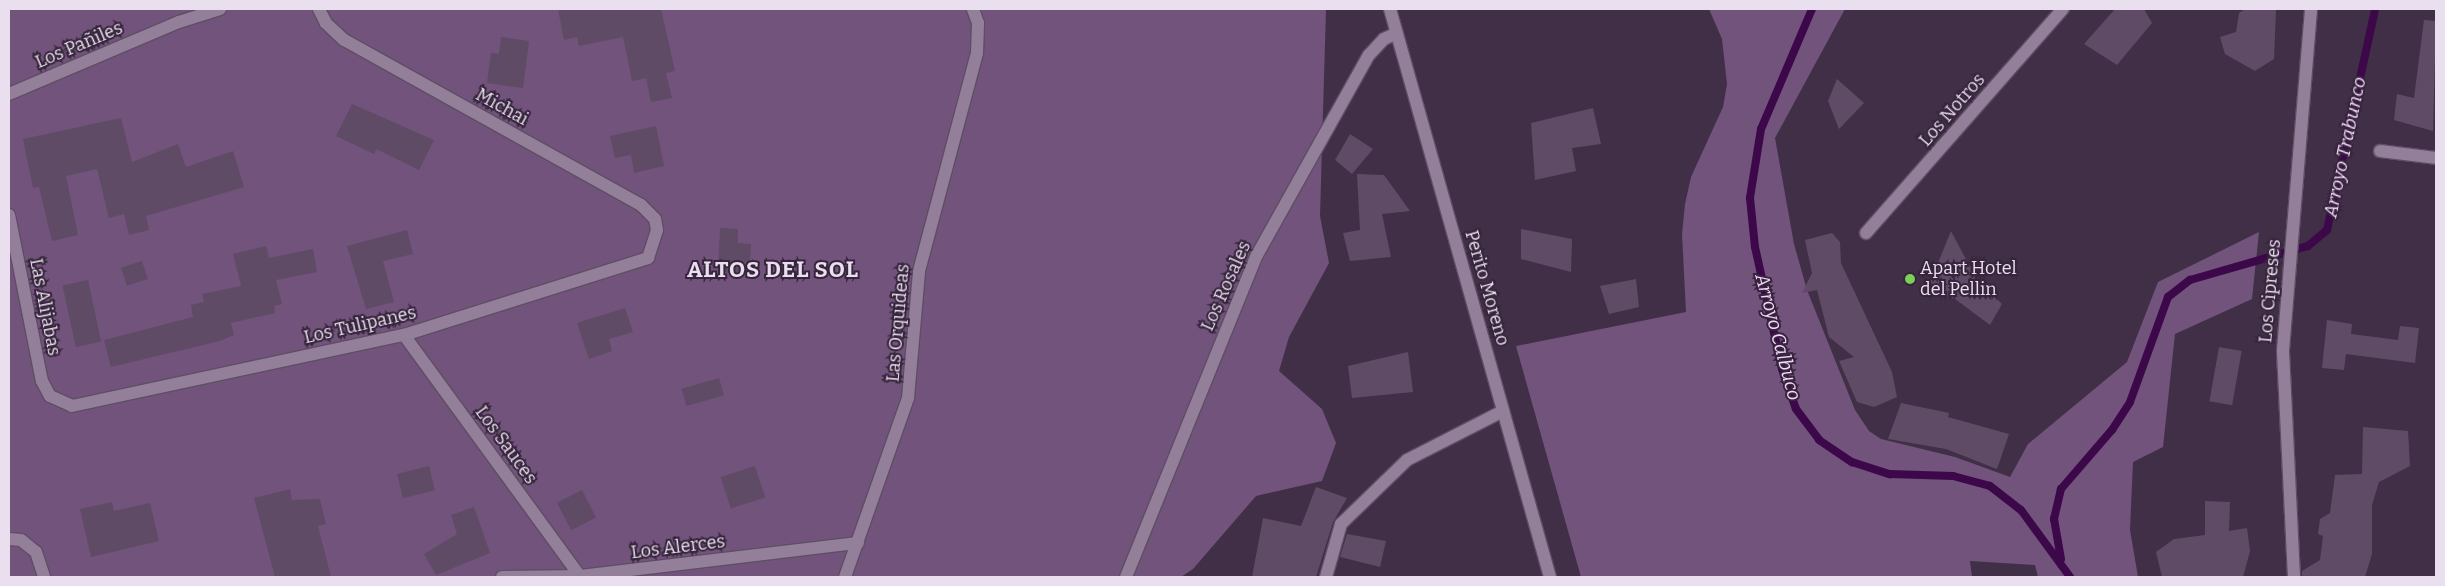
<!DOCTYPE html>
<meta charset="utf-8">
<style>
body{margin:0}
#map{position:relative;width:2445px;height:586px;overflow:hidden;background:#412f47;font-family:Bitter,serif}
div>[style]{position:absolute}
.green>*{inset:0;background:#72537c}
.stream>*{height:8px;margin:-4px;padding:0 4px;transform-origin:4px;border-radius:4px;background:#3c084a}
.building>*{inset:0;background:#5f4b65;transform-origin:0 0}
.roads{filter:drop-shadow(1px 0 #5e4e63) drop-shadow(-1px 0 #5e4e63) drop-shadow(0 1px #5e4e63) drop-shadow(0 -1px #5e4e63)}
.street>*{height:12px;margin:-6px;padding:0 6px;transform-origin:6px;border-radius:6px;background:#947f9b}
.secondary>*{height:12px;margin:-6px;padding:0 6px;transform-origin:6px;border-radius:6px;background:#947f9b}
.dots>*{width:14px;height:14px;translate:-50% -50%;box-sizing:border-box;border:2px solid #36253c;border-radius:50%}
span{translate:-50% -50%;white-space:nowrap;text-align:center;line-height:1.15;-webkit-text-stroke:4px #36253c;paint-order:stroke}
.street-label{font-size:18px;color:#eadfee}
.poi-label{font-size:18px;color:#eadfee}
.left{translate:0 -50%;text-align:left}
.water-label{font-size:19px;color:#f3d7fc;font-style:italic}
.district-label{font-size:22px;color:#eadfee;font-weight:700;letter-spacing:1px}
.frame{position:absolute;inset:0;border:10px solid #eadfee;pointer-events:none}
</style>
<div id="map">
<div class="green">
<i style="clip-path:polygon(9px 9px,1326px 9px,1320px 216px,1329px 263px,1289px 337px,1279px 371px,1322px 409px,1336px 443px,1322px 481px,1256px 496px,1193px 569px,1181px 577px,9px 577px)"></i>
<i style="clip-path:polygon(1709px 9px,1845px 9px,1775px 138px,1794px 244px,1807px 290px,1855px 410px,1869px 431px,1881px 439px,1955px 457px,2010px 477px,2028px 444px,2127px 362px,2158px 282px,2259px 232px,2252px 299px,2175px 334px,2163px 447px,2133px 462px,2130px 530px,2138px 577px,2038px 577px,2035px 565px,1970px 561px,1972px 577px,1581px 577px,1516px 346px,1686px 312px,1682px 234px,1685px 204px,1691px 177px,1723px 107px,1727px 84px,1722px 39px)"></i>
</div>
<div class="stream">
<i style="left:1812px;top:9px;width:130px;rotate:113deg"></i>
<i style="left:1761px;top:129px;width:70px;rotate:99.1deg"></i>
<i style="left:1750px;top:198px;width:49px;rotate:84.2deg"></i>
<i style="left:1755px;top:247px;width:125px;rotate:77.5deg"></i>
<i style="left:1782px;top:369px;width:42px;rotate:70.7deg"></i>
<i style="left:1796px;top:409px;width:39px;rotate:53deg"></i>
<i style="left:1819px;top:440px;width:40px;rotate:34deg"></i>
<i style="left:1852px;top:462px;width:40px;rotate:18deg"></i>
<i style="left:1890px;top:474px;width:63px;rotate:1.8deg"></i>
<i style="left:1953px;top:476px;width:38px;rotate:15deg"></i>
<i style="left:1990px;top:486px;width:39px;rotate:38deg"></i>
<i style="left:2021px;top:510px;width:83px;rotate:53.8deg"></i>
<i style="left:2061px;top:559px;width:41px;rotate:-99.9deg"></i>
<i style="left:2054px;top:519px;width:31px;rotate:-77deg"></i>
<i style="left:2061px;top:489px;width:78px;rotate:-49.2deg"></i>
<i style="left:2112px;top:430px;width:33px;rotate:-57deg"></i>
<i style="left:2130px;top:402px;width:112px;rotate:-70.1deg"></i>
<i style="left:2168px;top:297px;width:28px;rotate:-38deg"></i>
<i style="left:2190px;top:280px;width:123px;rotate:-16.1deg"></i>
<i style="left:2308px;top:246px;width:25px;rotate:-40deg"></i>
<i style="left:2327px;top:230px;width:226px;rotate:-77.7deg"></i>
</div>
<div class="building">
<i style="clip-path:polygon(558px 9px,661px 9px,675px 71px,666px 73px,672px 98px,651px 102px,646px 78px,632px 81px,623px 37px,579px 46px,577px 37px,564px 40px)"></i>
<i style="clip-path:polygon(2115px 9px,2144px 9px,2152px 23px,2117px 65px,2084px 44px)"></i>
<i style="clip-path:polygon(2245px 9px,2276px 9px,2274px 59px,2255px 71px,2225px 54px,2220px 37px,2236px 32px,2239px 13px)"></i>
<i style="clip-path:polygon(2424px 20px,2436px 21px,2433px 131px,2394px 120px,2397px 94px,2414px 98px)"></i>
<i style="clip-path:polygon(501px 37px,529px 41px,523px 88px,487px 83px,491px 53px,499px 54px)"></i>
<i style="clip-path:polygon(1837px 79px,1864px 103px,1839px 129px,1828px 101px)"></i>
<i style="clip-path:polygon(352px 104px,434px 140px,419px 170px,376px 149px,374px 154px,336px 136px)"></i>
<i style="clip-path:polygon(1593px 108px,1601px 144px,1572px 148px,1576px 171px,1535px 180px,1531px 123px)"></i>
<i style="clip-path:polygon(121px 118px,132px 162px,178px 144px,186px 167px,233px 151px,244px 187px,146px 216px,149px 230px,129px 235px,124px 214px,109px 218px,97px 169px,66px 176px,78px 235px,52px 241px,39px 187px,33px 188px,23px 139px)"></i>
<i style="clip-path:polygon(656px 126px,664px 166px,634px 173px,631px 155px,615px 158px,610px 136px)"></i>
<i style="clip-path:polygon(1350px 134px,1373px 149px,1352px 174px,1335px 160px)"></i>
<i style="clip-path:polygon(1357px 174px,1384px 175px,1410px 211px,1382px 214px,1391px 257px,1350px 261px,1343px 233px,1360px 230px)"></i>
<i style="clip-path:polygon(720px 228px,738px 229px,738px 243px,751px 244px,750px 263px,742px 262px,742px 274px,718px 273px)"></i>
<i style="clip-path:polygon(1521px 229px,1572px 239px,1571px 272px,1521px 259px)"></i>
<i style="clip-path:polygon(407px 230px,413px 254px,383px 261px,394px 302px,366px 309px,347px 246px)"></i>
<i style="clip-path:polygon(1951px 231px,1977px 280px,2002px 304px,1990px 325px,1955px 299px,1927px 290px)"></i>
<i style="clip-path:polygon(1832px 233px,1840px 242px,1841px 263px,1892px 372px,1897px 397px,1874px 407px,1857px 402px,1839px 361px,1854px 357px,1829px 337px,1817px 290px,1802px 293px,1812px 273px,1805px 240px)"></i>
<i style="clip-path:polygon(266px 246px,269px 258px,313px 249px,317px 272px,276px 280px,282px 304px,274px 306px,275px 313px,231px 323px,234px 335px,220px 341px,111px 367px,104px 340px,193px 317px,191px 305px,204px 302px,202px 294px,241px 286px,233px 254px)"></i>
<i style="left:142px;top:261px;width:19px;height:22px;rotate:72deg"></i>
<i style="clip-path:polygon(1636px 279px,1639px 307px,1609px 314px,1600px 286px)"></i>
<i style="left:88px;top:280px;width:63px;height:26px;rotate:78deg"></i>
<i style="clip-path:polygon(625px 308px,633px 332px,609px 339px,612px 351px,589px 359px,577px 323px)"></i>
<i style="clip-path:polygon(2327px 320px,2352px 324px,2351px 334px,2398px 340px,2400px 326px,2419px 328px,2415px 363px,2346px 354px,2344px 370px,2322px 368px)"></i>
<i style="left:2219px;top:347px;width:23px;height:55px;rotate:10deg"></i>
<i style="clip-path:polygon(1408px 352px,1413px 392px,1352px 398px,1348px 366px)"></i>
<i style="left:719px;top:378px;width:18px;height:39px;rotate:74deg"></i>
<i style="clip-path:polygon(1901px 403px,1949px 413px,1948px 417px,2009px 434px,1997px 469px,1946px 449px,1888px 439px)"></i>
<i style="clip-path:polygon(2363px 427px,2408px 431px,2410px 466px,2379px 482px,2372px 505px,2372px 554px,2365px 577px,2302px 577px,2302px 571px,2320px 560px,2323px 536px,2318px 534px,2320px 519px,2330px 513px,2335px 475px,2362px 474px)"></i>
<i style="left:429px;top:466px;width:25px;height:33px;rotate:76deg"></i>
<i style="left:755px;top:466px;width:33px;height:36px;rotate:72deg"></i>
<i style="clip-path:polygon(1316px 487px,1347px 498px,1333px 522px,1316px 577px,1252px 577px,1263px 518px,1301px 526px)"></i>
<i style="clip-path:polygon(290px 489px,292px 500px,320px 499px,326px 524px,318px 526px,331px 577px,275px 577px,254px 498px)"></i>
<i style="left:582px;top:490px;width:31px;height:28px;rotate:63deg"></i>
<i style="clip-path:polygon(2205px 501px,2230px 502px,2229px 531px,2247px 528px,2250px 551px,2243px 577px,2162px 577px,2156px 552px,2174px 539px,2205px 535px)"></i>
<i style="clip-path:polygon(112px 502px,114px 511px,150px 503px,159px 541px,91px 557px,80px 509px)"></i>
<i style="clip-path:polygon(474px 507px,490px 553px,436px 575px,424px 554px,457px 534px,451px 515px)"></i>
<i style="clip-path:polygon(1347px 534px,1386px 541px,1380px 567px,1340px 557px)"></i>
</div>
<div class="roads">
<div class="street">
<i style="left:2380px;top:151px;width:56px;rotate:7.1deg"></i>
<i style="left:9px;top:215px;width:169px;rotate:78.8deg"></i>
<i style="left:42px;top:381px;width:17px;rotate:62deg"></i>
<i style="left:50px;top:396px;width:24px;rotate:24deg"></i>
<i style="left:72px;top:406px;width:340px;rotate:-12.1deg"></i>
<i style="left:404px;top:335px;width:256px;rotate:-17.5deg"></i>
<i style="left:648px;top:258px;width:29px;rotate:-72deg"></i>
<i style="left:657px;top:230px;width:11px;rotate:-100deg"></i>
<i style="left:655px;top:219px;width:20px;rotate:-135deg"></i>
<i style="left:641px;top:205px;width:340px;rotate:-150.9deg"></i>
<i style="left:344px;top:40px;width:25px;rotate:-137deg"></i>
<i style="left:326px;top:23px;width:16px;rotate:-117deg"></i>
<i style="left:1866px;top:233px;width:298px;rotate:-48.7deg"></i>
<i style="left:404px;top:335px;width:298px;rotate:53.9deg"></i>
<i style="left:9px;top:539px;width:12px;rotate:5deg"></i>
<i style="left:21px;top:540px;width:19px;rotate:39deg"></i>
<i style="left:36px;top:552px;width:26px;rotate:72deg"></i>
<i style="left:502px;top:577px;width:78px;rotate:-0.7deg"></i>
<i style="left:580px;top:576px;width:280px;rotate:-6.8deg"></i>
<i style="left:845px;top:577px;width:190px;rotate:-70.6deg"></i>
<i style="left:908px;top:398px;width:127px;rotate:-85deg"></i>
<i style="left:919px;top:271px;width:226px;rotate:-75.1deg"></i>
<i style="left:977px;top:53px;width:30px;rotate:-88deg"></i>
<i style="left:978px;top:23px;width:15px;rotate:-110deg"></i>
<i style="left:1126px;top:577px;width:348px;rotate:-67.9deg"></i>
<i style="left:1257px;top:255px;width:229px;rotate:-60.8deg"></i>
<i style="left:1369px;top:55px;width:22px;rotate:-47deg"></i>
<i style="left:1384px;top:39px;width:14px;rotate:-25deg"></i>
<i style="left:1326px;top:577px;width:55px;rotate:-74.2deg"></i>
<i style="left:1341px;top:524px;width:92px;rotate:-44.1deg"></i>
<i style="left:1407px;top:460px;width:108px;rotate:-27deg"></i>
<i style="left:2294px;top:577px;width:227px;rotate:-92.8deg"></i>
<i style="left:2283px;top:350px;width:342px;rotate:-85.3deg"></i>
</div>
<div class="secondary">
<i style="left:1390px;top:9px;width:590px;rotate:74.27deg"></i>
<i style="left:9px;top:94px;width:185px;rotate:-23deg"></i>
<i style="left:179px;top:22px;width:43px;rotate:-17.6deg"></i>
</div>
</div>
<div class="dots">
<i style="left:1910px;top:279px;background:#7ad156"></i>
</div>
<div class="street-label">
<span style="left:79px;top:45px;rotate:-23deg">Los Pañiles</span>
<span style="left:502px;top:107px;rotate:29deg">Michai</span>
<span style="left:1952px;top:110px;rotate:-49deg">Los Notros</span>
<span style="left:1226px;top:286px;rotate:-66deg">Los Rosales</span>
<span style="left:1487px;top:288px;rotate:74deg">Perito Moreno</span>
<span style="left:2270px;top:291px;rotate:-85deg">Los Cipreses</span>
<span style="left:45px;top:307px;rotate:79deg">Las Alijabas</span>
<span style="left:898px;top:323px;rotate:-85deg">Las Orquideas</span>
<span style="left:360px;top:325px;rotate:-13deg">Los Tulipanes</span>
<span style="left:506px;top:445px;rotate:54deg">Los Sauces</span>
<span style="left:678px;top:547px;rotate:-7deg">Los Alerces</span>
</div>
<div class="poi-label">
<span class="left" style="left:1920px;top:279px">Apart Hotel<br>del Pellin</span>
</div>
<div class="water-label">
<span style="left:2345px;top:147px;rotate:-78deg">Arroyo Trabunco</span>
<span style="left:1778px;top:337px;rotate:75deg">Arroyo Calbuco</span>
</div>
<div class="district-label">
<span style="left:773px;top:270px">ALTOS DEL SOL</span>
</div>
<div class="frame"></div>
</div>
